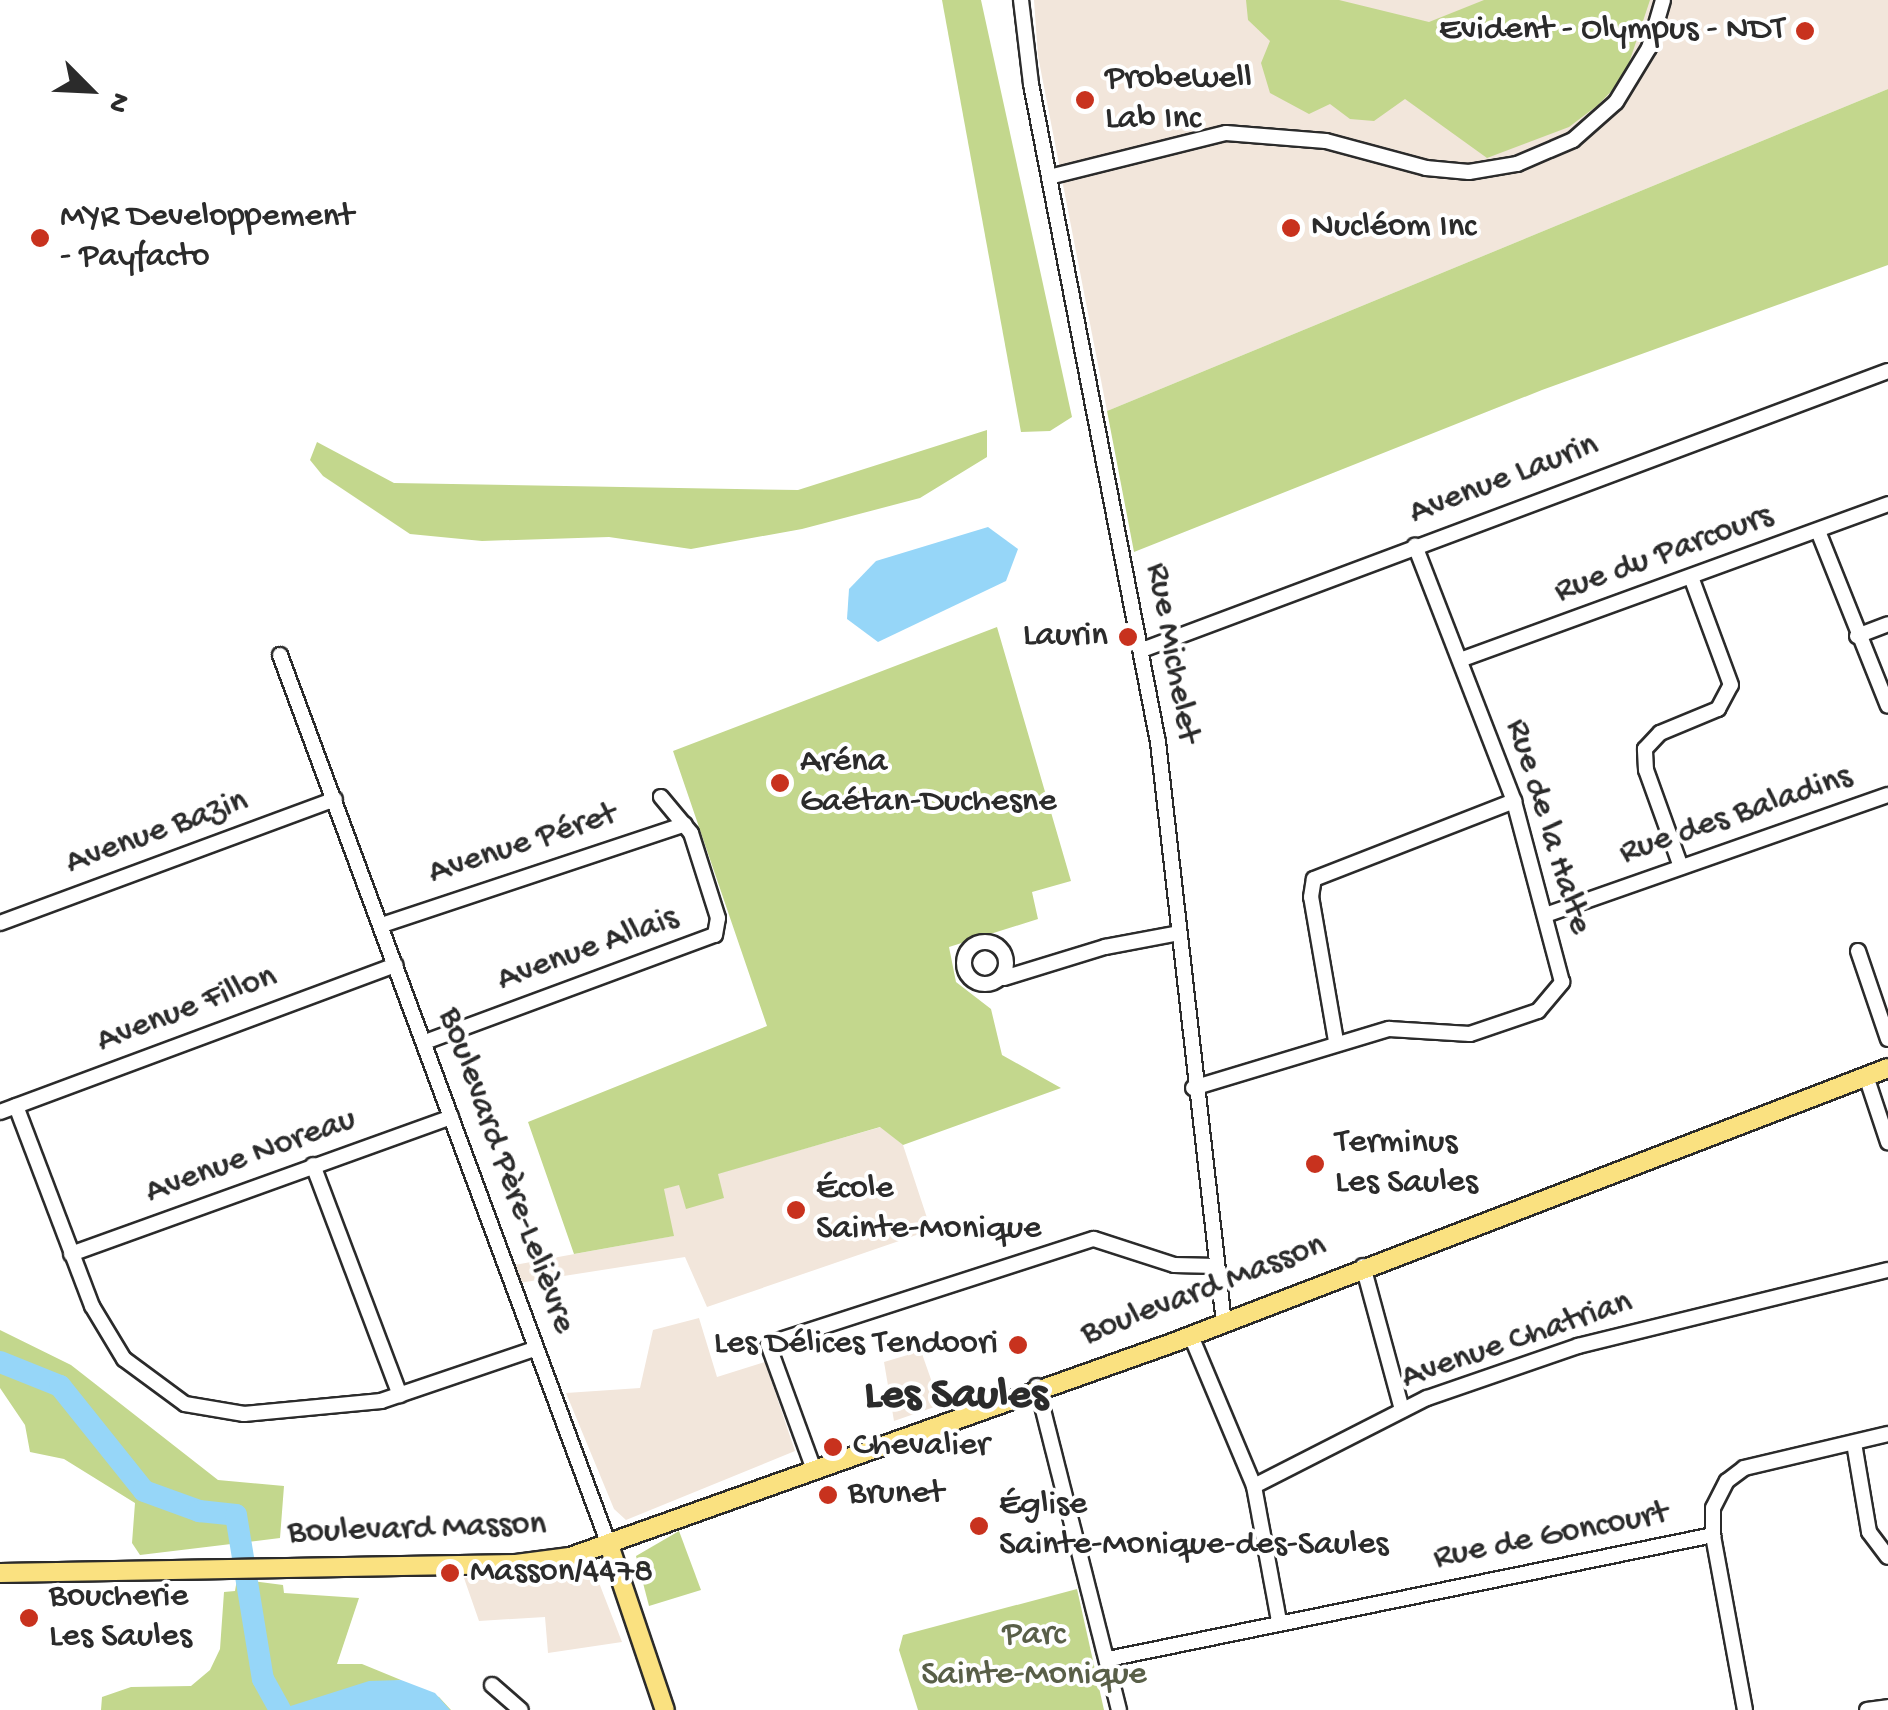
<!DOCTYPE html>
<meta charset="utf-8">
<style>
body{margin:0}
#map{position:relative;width:1888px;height:1710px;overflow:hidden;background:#fff;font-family:"Gochi Hand",sans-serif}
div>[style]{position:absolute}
.built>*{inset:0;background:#f2e6db}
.green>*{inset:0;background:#c3d78d}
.water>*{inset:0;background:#96d6f8}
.river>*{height:22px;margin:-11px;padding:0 11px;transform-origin:11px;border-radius:11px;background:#96d6f8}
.roads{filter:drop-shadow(2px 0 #2b2b2b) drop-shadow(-2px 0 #2b2b2b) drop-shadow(0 2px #2b2b2b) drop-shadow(0 -2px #2b2b2b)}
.minor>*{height:14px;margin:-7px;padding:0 7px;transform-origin:7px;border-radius:7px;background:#fff}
.minor>.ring{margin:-7px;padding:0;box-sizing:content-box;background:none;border:14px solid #fff;border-radius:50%}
.major>*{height:18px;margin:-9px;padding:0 9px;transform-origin:9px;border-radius:9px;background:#fae180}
.dots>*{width:28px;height:28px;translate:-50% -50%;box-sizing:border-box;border:5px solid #fff;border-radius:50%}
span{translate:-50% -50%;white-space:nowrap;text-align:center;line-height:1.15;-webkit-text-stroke:8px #fff;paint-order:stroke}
.poi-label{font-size:35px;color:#2b2b2b}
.right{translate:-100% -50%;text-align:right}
.left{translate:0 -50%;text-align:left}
.street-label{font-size:35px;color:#2b2b2b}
.park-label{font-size:35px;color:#595f48}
.district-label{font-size:45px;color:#2b2b2b;font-weight:700}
.north{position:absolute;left:40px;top:40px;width:100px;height:100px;-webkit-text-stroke:8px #fff;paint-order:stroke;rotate:114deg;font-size:28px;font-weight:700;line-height:40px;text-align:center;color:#2b2b2b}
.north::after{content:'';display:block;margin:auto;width:35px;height:45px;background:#2b2b2b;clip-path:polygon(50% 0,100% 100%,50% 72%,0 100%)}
</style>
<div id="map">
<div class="built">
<i style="clip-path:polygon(1034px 0,1888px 0,1888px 89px,1107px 411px,1038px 56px)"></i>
<i style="clip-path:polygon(881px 1127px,903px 1145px,931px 1230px,707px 1307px,685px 1257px,519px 1283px,509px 1266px,673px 1236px,663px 1189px)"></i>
<i style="clip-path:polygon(699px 1318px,717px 1377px,765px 1362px,795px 1451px,626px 1520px,614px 1509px,566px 1393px,640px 1388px,653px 1330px)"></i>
<i style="clip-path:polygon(921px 1351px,940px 1405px,894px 1421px,884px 1362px)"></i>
<i style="clip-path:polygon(586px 1568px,596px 1575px,622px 1642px,548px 1653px,545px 1617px,479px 1621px,464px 1578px)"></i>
</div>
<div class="green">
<i style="clip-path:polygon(942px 0,981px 0,1072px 417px,1050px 431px,1021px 432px)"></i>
<i style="clip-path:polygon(1246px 0,1339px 0,1429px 22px,1484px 0,1650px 0,1624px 78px,1598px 105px,1569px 127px,1487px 158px,1405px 99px,1374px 121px,1350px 119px,1330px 104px,1309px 114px,1270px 93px,1261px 63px,1270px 41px,1248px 20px)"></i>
<i style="clip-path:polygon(1888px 89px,1888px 265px,1542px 390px,1134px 552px,1107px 411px)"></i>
<i style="clip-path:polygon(987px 430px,987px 457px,920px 498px,802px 529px,691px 549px,609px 537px,482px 541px,410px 534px,323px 476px,310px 460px,317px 442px,394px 483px,798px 490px)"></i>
<i style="clip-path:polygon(997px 627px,1071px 881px,1032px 892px,1038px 919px,949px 947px,956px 982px,991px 1009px,1002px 1055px,1061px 1088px,903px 1145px,880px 1127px,718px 1174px,724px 1198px,686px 1209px,679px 1185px,664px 1189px,674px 1236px,574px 1254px,528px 1122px,767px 1026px,673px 751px)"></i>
<i style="clip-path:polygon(0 1330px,71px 1365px,218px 1480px,284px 1486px,280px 1538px,140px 1555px,132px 1543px,135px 1503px,64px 1459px,30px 1452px,25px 1425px,0 1388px)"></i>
<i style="clip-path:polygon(679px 1531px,701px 1590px,649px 1606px,636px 1556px)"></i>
<i style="clip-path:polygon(237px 1579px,283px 1585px,284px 1593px,359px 1598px,337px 1664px,362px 1664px,401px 1680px,389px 1682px,439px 1697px,451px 1710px,101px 1710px,102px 1697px,131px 1687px,191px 1686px,210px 1670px,220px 1649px,224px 1592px,235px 1591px)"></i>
<i style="clip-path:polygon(1077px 1589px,1104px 1710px,918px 1710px,899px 1650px,903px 1635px)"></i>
</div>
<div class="water">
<i style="clip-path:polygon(988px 527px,1018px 549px,1006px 581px,878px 642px,847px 619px,849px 589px,876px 561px)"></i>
<i style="clip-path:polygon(401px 1680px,435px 1693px,450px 1710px,278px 1710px,369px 1681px)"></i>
</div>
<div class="river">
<i style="left:0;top:1362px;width:65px;rotate:21.8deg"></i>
<i style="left:60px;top:1386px;width:134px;rotate:51.3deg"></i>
<i style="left:144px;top:1491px;width:59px;rotate:20deg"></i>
<i style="left:199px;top:1511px;width:37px;rotate:6deg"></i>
<i style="left:236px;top:1515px;width:166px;rotate:80.7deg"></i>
<i style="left:263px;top:1679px;width:35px;rotate:61deg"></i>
</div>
<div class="roads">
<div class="minor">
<i style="left:1021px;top:0;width:85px;rotate:83.2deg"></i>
<i style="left:1031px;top:84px;width:670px;rotate:79.08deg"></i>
<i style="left:1158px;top:742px;width:585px;rotate:83.52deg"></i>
<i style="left:1049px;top:177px;width:182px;rotate:-14deg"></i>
<i style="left:1226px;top:133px;width:100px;rotate:4.6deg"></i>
<i style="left:1326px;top:141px;width:104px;rotate:15.1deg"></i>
<i style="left:1426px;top:168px;width:43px;rotate:5.3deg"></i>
<i style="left:1469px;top:172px;width:49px;rotate:-9.5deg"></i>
<i style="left:1517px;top:164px;width:61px;rotate:-23.2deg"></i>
<i style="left:1573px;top:140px;width:57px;rotate:-41.5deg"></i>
<i style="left:1616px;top:102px;width:63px;rotate:-58.6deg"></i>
<i style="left:1649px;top:48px;width:50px;rotate:-73.7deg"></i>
<i style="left:1818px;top:531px;width:188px;rotate:68.2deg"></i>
<i style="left:1857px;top:636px;width:33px;rotate:-21deg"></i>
<i style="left:1142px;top:650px;width:796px;rotate:-20.51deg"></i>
<i style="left:280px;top:655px;width:949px;rotate:69.71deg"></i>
<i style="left:1460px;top:660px;width:456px;rotate:-20deg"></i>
<i style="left:1681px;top:867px;width:103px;rotate:-109.8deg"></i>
<i style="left:1646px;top:770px;width:21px;rotate:-93deg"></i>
<i style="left:1645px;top:749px;width:22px;rotate:-47deg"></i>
<i style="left:1660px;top:733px;width:63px;rotate:-22.5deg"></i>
<i style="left:1718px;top:709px;width:27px;rotate:-62deg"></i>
<i style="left:1731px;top:685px;width:115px;rotate:-110.3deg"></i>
<i style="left:1548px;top:914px;width:360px;rotate:-19.3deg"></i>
<i style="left:0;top:923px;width:357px;rotate:-20.3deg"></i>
<i style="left:382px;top:925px;width:319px;rotate:-18.4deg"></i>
<i class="ring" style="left:964px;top:942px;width:28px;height:28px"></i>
<i style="left:1858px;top:951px;width:93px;rotate:71.2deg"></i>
<i style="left:1004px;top:978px;width:106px;rotate:-17.1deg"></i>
<i style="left:1105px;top:947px;width:75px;rotate:-10.7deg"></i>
<i style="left:1336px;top:1041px;width:146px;rotate:-99.8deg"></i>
<i style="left:1311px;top:897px;width:18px;rotate:-81deg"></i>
<i style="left:1314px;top:879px;width:215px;rotate:-21.3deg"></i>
<i style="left:425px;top:1042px;width:309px;rotate:-20.3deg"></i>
<i style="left:715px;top:935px;width:17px;rotate:-80deg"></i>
<i style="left:718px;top:918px;width:89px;rotate:-107.6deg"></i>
<i style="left:691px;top:833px;width:47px;rotate:-129.8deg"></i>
<i style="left:1866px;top:1076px;width:70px;rotate:71.6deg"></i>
<i style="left:1193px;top:1088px;width:205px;rotate:-16.8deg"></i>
<i style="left:1389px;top:1029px;width:81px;rotate:3.5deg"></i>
<i style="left:1470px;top:1034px;width:72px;rotate:-18.7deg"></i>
<i style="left:1538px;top:1011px;width:38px;rotate:-50deg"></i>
<i style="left:1562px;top:982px;width:187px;rotate:-104.9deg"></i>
<i style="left:1514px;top:801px;width:274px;rotate:-111.2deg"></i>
<i style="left:16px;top:1106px;width:214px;rotate:69.2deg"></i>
<i style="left:92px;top:1306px;width:62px;rotate:58.9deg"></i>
<i style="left:124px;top:1359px;width:76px;rotate:36.4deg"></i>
<i style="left:185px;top:1404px;width:60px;rotate:9.6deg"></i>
<i style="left:244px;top:1414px;width:138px;rotate:-5.4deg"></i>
<i style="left:381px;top:1401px;width:163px;rotate:-18.7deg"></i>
<i style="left:0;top:1112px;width:422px;rotate:-20.4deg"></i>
<i style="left:313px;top:1165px;width:246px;rotate:69.3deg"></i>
<i style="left:71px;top:1254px;width:404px;rotate:-19.8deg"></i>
<i style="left:1363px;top:1266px;width:149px;rotate:74.8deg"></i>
<i style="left:1191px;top:1336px;width:163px;rotate:67.2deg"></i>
<i style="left:1037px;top:1386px;width:334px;rotate:75.8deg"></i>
<i style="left:1854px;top:1443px;width:90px;rotate:80.4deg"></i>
<i style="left:1869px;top:1532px;width:31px;rotate:53deg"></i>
<i style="left:813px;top:1467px;width:131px;rotate:-110.1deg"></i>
<i style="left:768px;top:1344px;width:342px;rotate:-17.9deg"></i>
<i style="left:1094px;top:1239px;width:84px;rotate:18deg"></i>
<i style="left:1174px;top:1265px;width:43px;rotate:1.3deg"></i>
<i style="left:1279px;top:1621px;width:137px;rotate:-100.5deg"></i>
<i style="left:1254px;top:1486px;width:194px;rotate:-27deg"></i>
<i style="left:1427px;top:1398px;width:160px;rotate:-19deg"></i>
<i style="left:1578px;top:1346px;width:319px;rotate:-13.8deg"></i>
<i style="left:1108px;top:1659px;width:618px;rotate:-11.58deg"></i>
<i style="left:492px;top:1685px;width:38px;rotate:41deg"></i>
<i style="left:1745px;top:1710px;width:178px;rotate:-100.4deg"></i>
<i style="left:1713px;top:1535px;width:27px;rotate:-90deg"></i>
<i style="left:1713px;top:1508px;width:30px;rotate:-63deg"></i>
<i style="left:1727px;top:1481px;width:21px;rotate:-37deg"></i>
<i style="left:1744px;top:1468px;width:148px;rotate:-13.3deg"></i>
<i style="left:1867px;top:1710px;width:21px;rotate:-8deg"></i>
</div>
<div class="major">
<i style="left:609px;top:1545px;width:174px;rotate:71.3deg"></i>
<i style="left:0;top:1573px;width:516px;rotate:-1deg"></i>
<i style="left:516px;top:1564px;width:54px;rotate:-7.4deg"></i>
<i style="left:570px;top:1557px;width:642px;rotate:-19.56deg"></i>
<i style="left:1175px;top:1342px;width:764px;rotate:-21.02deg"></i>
</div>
</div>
<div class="dots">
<i style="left:1805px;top:31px;background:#c8321e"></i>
<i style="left:1085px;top:100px;background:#c8321e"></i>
<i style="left:1291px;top:228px;background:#c8321e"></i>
<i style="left:40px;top:238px;background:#c8321e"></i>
<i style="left:1128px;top:637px;background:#c8321e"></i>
<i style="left:780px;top:783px;background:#c8321e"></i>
<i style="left:1315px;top:1164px;background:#c8321e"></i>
<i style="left:796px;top:1210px;background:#c8321e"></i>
<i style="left:1018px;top:1345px;background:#c8321e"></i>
<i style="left:833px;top:1447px;background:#c8321e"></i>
<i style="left:828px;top:1495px;background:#c8321e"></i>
<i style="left:979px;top:1526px;background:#c8321e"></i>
<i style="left:450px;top:1573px;background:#c8321e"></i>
<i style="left:29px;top:1618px;background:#c8321e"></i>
</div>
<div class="poi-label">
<span class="right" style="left:1785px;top:31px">Evident - Olympus - NDT</span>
<span class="left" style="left:1105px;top:100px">Probewell<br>Lab Inc</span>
<span class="left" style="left:60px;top:238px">MYR Developpement<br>- Payfacto</span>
<span class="left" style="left:1311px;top:228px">Nucléom Inc</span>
<span class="right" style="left:1108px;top:637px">Laurin</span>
<span class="left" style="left:800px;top:783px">Aréna<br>Gaétan-Duchesne</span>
<span class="left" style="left:1335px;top:1164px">Terminus<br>Les Saules</span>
<span class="left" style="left:816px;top:1210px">École<br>Sainte-Monique</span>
<span class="right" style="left:998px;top:1345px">Les Délices Tendoori</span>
<span class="left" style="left:853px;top:1447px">Chevalier</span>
<span class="left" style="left:848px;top:1495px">Brunet</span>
<span class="left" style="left:999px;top:1526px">Église<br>Sainte-Monique-des-Saules</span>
<span class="left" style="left:470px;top:1573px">Masson/4478</span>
<span class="left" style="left:49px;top:1618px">Boucherie<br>Les Saules</span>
</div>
<div class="street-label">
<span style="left:1504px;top:480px;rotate:-21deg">Avenue Laurin</span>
<span style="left:1664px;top:555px;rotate:-20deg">Rue du Parcours</span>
<span style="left:1171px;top:653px;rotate:80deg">Rue Michelet</span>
<span style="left:1736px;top:816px;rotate:-19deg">Rue des Baladins</span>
<span style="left:1547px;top:827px;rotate:73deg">Rue de la Halte</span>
<span style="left:157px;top:833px;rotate:-20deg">Avenue Bazin</span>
<span style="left:523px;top:845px;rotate:-18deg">Avenue Péret</span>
<span style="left:588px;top:950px;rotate:-20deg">Avenue Allais</span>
<span style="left:187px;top:1010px;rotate:-21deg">Avenue Fillon</span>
<span style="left:251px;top:1157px;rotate:-20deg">Avenue Noreau</span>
<span style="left:505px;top:1171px;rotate:70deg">Boulevard Père-Lelièvre</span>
<span style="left:1204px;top:1291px;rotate:-21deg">Boulevard Masson</span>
<span style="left:1517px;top:1341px;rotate:-19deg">Avenue Chatrian</span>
<span style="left:417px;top:1530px;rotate:-2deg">Boulevard Masson</span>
<span style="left:1551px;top:1537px;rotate:-11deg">Rue de Goncourt</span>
</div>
<div class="park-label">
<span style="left:1034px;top:1656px">Parc<br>Sainte-Monique</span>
</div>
<div class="district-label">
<span style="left:956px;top:1397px">Les Saules</span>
</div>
<div class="north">N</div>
</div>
